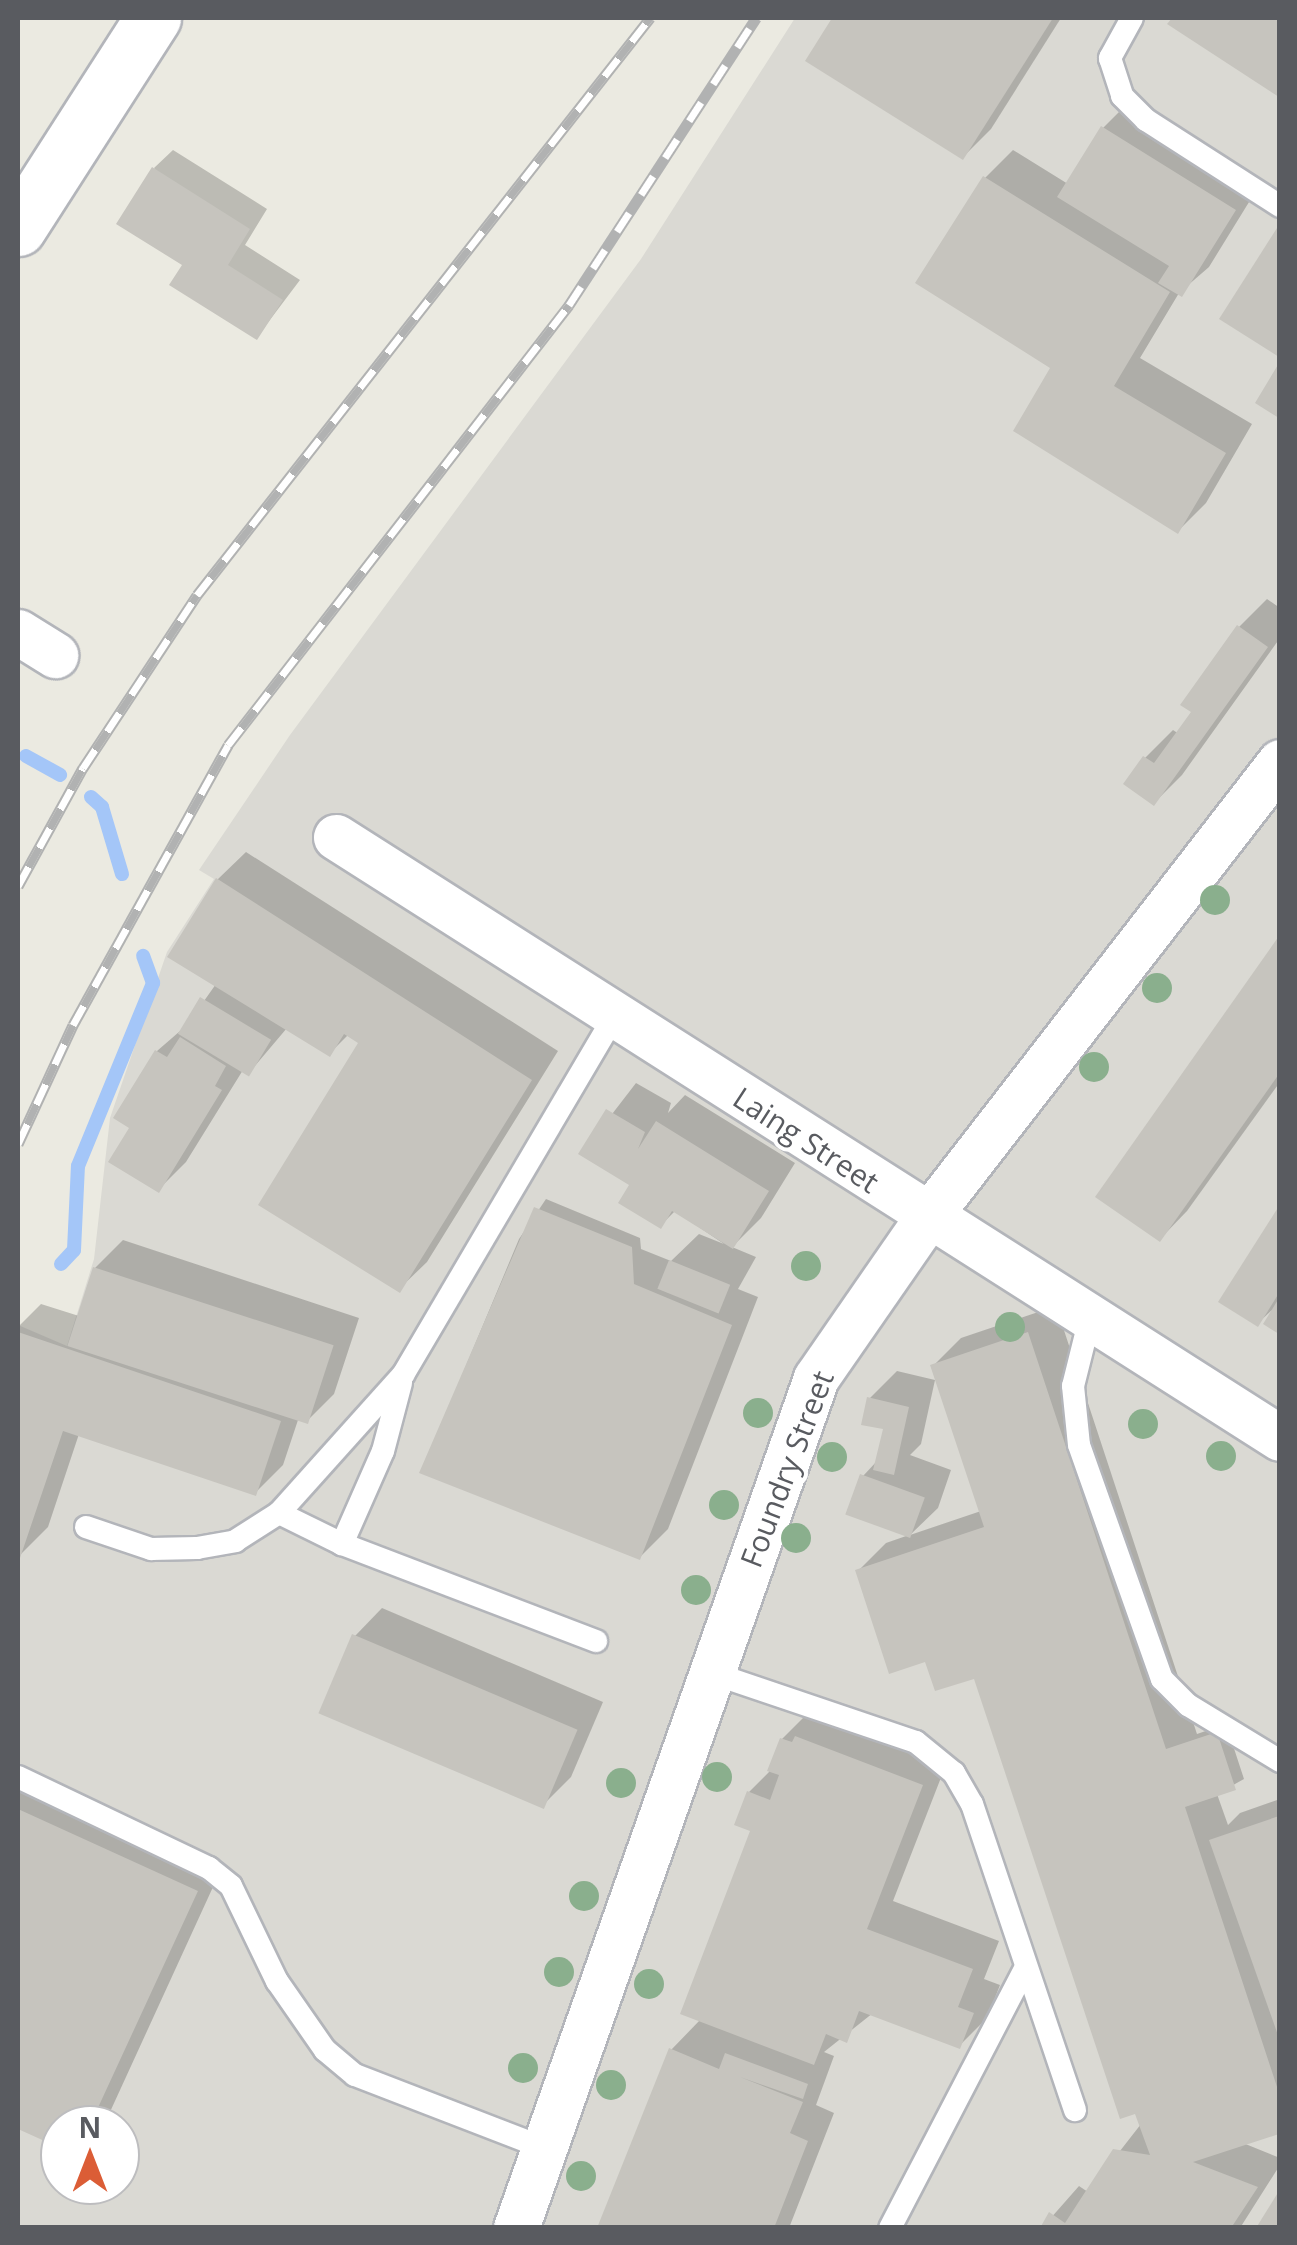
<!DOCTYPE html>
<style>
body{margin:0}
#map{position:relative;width:1297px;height:2245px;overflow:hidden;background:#ebeae1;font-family:"Open Sans",sans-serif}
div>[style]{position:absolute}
.industrial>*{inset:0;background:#dad9d3}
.shadow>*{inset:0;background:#0003}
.stream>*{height:14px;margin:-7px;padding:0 7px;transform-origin:7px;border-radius:7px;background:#a4c6f8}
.building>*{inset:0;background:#c6c4be;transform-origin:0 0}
.roads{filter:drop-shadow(2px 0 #b3b5ba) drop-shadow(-2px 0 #b3b5ba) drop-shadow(0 2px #b3b5ba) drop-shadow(0 -2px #b3b5ba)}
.service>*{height:22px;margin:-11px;padding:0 11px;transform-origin:11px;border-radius:11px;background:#fff}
.minor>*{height:45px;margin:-22.5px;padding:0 22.5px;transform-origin:22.5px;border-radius:22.5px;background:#fff}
.tertiary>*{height:55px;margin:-27.5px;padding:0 27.5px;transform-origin:27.5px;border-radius:27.5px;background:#fff}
.rail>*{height:11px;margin-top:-5.5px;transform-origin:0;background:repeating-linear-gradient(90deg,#fff 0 22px,#b1b2b2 0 44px);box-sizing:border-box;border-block:2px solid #b1b2b2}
.trees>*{width:30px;height:30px;margin:-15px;border-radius:50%;background:#8aaf8d}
span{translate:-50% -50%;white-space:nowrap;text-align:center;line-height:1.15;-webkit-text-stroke:8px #fff;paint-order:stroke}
.street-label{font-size:30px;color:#595b60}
.frame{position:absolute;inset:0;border:20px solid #595b60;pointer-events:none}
.north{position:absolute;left:40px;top:2105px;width:100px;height:100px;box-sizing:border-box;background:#fff;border:2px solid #bdbdbf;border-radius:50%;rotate:0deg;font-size:28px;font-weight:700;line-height:40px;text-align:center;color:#595b60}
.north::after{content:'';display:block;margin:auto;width:35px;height:45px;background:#db5d36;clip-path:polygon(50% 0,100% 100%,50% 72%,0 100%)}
</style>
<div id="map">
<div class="industrial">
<i style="clip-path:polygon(evenodd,795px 18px,1279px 18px,1279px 2227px,18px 2228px,18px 1325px,67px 1346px,94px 1259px,110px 1118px,167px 952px,214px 879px,199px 870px,290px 735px,641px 259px,795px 18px,60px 2125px,120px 2125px,120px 2185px,60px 2185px,60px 2125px)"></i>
</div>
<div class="shadow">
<i style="clip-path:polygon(835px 18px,1061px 18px,991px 129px,963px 157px,809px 60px)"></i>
<i style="clip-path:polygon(1175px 18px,1280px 18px,1280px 94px,1171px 24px)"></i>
<i style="clip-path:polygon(1131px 100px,1262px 181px,1209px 267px,1179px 293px,1140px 358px,1252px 424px,1206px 503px,1178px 531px,1053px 368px,985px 178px,1013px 150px,1068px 184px,1103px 128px)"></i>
<i style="clip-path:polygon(173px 150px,267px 209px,245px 245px,300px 280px,257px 337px,154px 168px)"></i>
<i style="clip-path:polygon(1280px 229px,1280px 354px,1222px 318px)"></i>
<i style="clip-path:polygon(1267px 599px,1280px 608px,1280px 638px,1182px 775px,1154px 803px,1145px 758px,1173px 730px,1179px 734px,1239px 627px)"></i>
<i style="clip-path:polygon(246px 852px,558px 1051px,427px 1262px,399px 1289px,361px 1042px,349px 1034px,329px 1054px,287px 1028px,248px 1074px,243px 1070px,186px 1162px,158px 1190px,133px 1127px,157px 1051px,187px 1025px,216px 984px,218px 879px)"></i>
<i style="clip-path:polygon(1280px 941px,1280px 1082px,1187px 1211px,1160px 1239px,1098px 1196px)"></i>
<i style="clip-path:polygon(636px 1083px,671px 1103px,668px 1113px,685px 1095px,795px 1163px,761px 1218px,732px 1247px,756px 1257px,738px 1289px,758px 1297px,668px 1529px,640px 1557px,422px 1471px,519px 1239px,546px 1199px,640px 1238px,641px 1249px,671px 1261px,699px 1234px,724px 1244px,675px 1211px,660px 1226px,633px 1184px,582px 1153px)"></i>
<i style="clip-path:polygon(1280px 1211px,1280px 1332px,1266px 1323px,1272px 1310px,1257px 1324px,1221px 1301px)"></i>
<i style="clip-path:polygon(123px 1240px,359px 1318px,334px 1394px,306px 1422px,298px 1420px,283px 1465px,255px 1493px,79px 1434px,48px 1527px,20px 1555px,18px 1327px,41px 1304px,79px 1316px,95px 1268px)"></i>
<i style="clip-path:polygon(1056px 1306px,1197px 1734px,1226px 1724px,1244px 1779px,1217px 1794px,1228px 1825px,1240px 1813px,1280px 1799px,1280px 2131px,1243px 2143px,1280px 2158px,1280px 2165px,1240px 2228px,1042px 2228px,1079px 2186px,1088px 2192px,1141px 2124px,976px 1676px,927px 1659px,858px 1571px,886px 1543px,909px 1535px,863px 1476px,878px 1460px,886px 1427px,869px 1399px,897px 1371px,935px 1380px,921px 1444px,910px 1455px,951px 1470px,938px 1508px,910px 1535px,981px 1511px,933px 1366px,961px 1338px)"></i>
<i style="clip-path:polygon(382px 1608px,603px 1702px,571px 1777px,543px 1805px,355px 1636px)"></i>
<i style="clip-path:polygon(810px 1711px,949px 1757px,893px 1901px,999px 1941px,984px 1979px,1000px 1985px,987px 2018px,959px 2046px,873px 2013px,824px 2052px,834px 2056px,816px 2105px,834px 2113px,789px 2228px,600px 2228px,671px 2050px,701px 2019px,753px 1829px,749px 1792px,769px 1772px,782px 1739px)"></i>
<i style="clip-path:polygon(18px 1769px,224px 1863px,104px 2125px,60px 2125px,60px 2145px,18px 2126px)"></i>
</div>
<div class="stream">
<i style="left:26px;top:756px;width:39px;rotate:29deg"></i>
<i style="left:91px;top:797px;width:15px;rotate:42deg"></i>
<i style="left:102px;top:807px;width:70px;rotate:73.4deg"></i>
<i style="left:61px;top:1264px;width:19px;rotate:-47deg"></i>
<i style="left:74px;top:1250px;width:84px;rotate:-87.3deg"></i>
<i style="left:78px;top:1166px;width:198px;rotate:-67.7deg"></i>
<i style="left:153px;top:983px;width:29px;rotate:-110deg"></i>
</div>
<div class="building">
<i style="clip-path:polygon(832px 18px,1053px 18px,963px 160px,805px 61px)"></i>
<i style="clip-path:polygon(1172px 18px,1279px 18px,1279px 97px,1167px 24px)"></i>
<i style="clip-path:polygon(1101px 126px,1236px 210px,1182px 297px,1158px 283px,1169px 266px,1057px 197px)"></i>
<i style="clip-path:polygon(152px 167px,250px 229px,228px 265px,283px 300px,257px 340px,169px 285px,182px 265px,116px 224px)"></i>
<i style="clip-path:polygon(983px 176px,1170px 292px,1114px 386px,1226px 453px,1178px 534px,1013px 431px,1050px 368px,915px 283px)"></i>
<i style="clip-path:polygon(1277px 228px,1279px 230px,1279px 357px,1219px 319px)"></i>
<i style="clip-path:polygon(1279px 363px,1279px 418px,1255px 403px)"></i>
<i style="clip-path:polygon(1237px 625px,1268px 647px,1154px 806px,1123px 784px,1143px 756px,1154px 763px,1191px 712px,1180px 705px)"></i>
<i style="clip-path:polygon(216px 878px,532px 1080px,400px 1293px,258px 1205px,358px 1043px,344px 1034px,330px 1057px,167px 957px)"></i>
<i style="clip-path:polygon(1279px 936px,1279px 1074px,1160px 1242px,1095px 1197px)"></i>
<i style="left:200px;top:997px;width:83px;height:43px;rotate:31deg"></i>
<i style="clip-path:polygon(180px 1037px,226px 1066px,215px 1086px,222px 1090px,159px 1193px,108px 1162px,129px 1128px,113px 1118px,155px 1050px,167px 1057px)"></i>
<i style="clip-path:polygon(606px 1109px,645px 1132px,638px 1149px,656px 1121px,769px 1191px,733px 1249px,672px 1211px,661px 1229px,618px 1203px,629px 1185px,578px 1154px)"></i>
<i style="clip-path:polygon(1279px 1206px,1279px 1293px,1258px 1327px,1218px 1302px)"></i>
<i style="clip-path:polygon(534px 1207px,632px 1247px,634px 1284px,732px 1325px,640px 1560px,419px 1473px)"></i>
<i style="left:669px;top:1260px;width:66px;height:31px;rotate:22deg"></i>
<i style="left:93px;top:1267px;width:253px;height:83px;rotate:18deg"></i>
<i style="clip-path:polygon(1279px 1298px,1279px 1334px,1263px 1324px)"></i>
<i style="clip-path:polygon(18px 1332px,281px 1421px,256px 1496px,63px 1431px,18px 1564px)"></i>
<i style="clip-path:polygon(1028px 1332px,1166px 1749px,1217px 1732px,1236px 1790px,1185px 1807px,1279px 2093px,1279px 2134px,1193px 2162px,1258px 2187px,1231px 2228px,1040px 2228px,1049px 2212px,1065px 2223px,1113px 2149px,1150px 2155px,1135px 2114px,1120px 2119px,974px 1679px,935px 1691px,925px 1662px,889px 1674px,855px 1570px,984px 1527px,930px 1365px)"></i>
<i style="clip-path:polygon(867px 1397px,909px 1407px,894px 1475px,873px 1470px,883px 1429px,861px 1425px)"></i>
<i style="left:860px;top:1474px;width:69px;height:43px;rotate:20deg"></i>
<i style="left:352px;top:1634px;width:245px;height:86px;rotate:23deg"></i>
<i style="clip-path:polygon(795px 1736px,923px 1785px,867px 1929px,973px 1969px,958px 2007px,974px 2013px,960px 2049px,859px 2011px,847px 2043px,826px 2034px,814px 2065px,680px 2014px,750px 1831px,734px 1825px,747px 1791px,770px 1800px,779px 1775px,767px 1771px,780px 1738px,792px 1742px)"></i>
<i style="clip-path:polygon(18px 1809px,198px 1891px,90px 2125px,60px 2125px,60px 2148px,18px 2129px)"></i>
<i style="clip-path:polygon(1279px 1816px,1279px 2038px,1209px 1840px)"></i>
<i style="clip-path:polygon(669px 2048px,719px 2069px,725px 2053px,808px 2084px,803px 2099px,740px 2077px,803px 2102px,790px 2133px,808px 2141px,774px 2228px,597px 2228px)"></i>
<i style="clip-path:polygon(1279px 2191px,1279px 2228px,1256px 2228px)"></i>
</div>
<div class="roads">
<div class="service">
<i style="left:1132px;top:18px;width:46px;rotate:118.8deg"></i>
<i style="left:1110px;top:58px;width:40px;rotate:72deg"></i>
<i style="left:1122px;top:96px;width:34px;rotate:45deg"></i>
<i style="left:1146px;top:120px;width:159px;rotate:32.7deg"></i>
<i style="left:1090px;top:1318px;width:70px;rotate:104deg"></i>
<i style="left:1073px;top:1386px;width:59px;rotate:84.2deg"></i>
<i style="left:1079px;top:1445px;width:248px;rotate:70.5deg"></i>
<i style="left:1162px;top:1679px;width:37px;rotate:45deg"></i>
<i style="left:1188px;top:1705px;width:108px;rotate:31.3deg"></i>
<i style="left:401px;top:1383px;width:70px;rotate:104.8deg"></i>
<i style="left:383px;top:1451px;width:102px;rotate:113.8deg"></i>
<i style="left:342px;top:1544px;width:272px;rotate:20.9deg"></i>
<i style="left:279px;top:1513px;width:70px;rotate:26.2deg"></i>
<i style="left:86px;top:1527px;width:69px;rotate:18.7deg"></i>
<i style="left:151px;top:1549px;width:46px;rotate:-1.2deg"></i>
<i style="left:197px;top:1548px;width:39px;rotate:-10deg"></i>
<i style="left:235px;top:1541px;width:52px;rotate:-32.5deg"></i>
<i style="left:279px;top:1513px;width:186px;rotate:-48.1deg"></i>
<i style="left:403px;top:1375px;width:418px;rotate:-59.5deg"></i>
<i style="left:712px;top:1673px;width:215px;rotate:18.7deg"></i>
<i style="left:916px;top:1742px;width:49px;rotate:39.2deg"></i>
<i style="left:954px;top:1773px;width:36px;rotate:60deg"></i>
<i style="left:972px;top:1804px;width:323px;rotate:71.4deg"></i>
<i style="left:18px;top:1777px;width:212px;rotate:25.5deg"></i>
<i style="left:209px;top:1868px;width:28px;rotate:39deg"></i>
<i style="left:231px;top:1886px;width:106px;rotate:64.2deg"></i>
<i style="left:277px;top:1981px;width:84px;rotate:55.2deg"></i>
<i style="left:325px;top:2050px;width:39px;rotate:40deg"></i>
<i style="left:355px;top:2075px;width:203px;rotate:21.1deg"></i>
<i style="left:890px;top:2228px;width:294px;rotate:-62.5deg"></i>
</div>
<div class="minor">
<i style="left:18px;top:632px;width:44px;rotate:31.9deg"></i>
<i style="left:336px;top:837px;width:1119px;rotate:32.48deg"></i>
<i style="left:516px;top:2228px;width:901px;rotate:-70.56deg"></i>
<i style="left:816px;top:1378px;width:193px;rotate:-55.3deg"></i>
<i style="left:926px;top:1219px;width:578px;rotate:-52.24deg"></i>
</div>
<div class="tertiary">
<i style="left:18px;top:228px;width:250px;rotate:-57.3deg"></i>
</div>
</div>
<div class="rail">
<i style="left:18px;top:886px;width:135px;rotate:-61.2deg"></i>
<i style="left:83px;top:768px;width:207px;rotate:-56.6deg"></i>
<i style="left:197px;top:595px;width:734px;rotate:-51.86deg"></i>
<i style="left:18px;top:1144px;width:131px;rotate:-65.2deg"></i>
<i style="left:73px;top:1025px;width:320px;rotate:-61deg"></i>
<i style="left:228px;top:745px;width:557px;rotate:-52.22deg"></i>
<i style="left:569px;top:305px;width:343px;rotate:-56.9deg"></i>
</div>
<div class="trees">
<i style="left:1215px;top:900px"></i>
<i style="left:1157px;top:988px"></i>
<i style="left:1094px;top:1067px"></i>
<i style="left:806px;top:1266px"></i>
<i style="left:1010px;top:1327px"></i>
<i style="left:758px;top:1413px"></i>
<i style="left:1143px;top:1424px"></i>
<i style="left:1221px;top:1456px"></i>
<i style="left:832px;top:1457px"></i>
<i style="left:724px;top:1505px"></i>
<i style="left:796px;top:1538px"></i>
<i style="left:696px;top:1590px"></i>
<i style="left:717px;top:1777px"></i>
<i style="left:621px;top:1783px"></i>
<i style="left:584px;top:1896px"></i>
<i style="left:559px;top:1972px"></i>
<i style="left:649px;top:1984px"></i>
<i style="left:523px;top:2068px"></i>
<i style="left:611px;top:2085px"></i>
<i style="left:581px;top:2176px"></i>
</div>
<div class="street-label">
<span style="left:806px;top:1140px;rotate:33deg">Laing Street</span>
<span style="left:787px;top:1469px;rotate:-69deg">Foundry Street</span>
</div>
<div class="frame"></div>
<div class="north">N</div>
</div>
